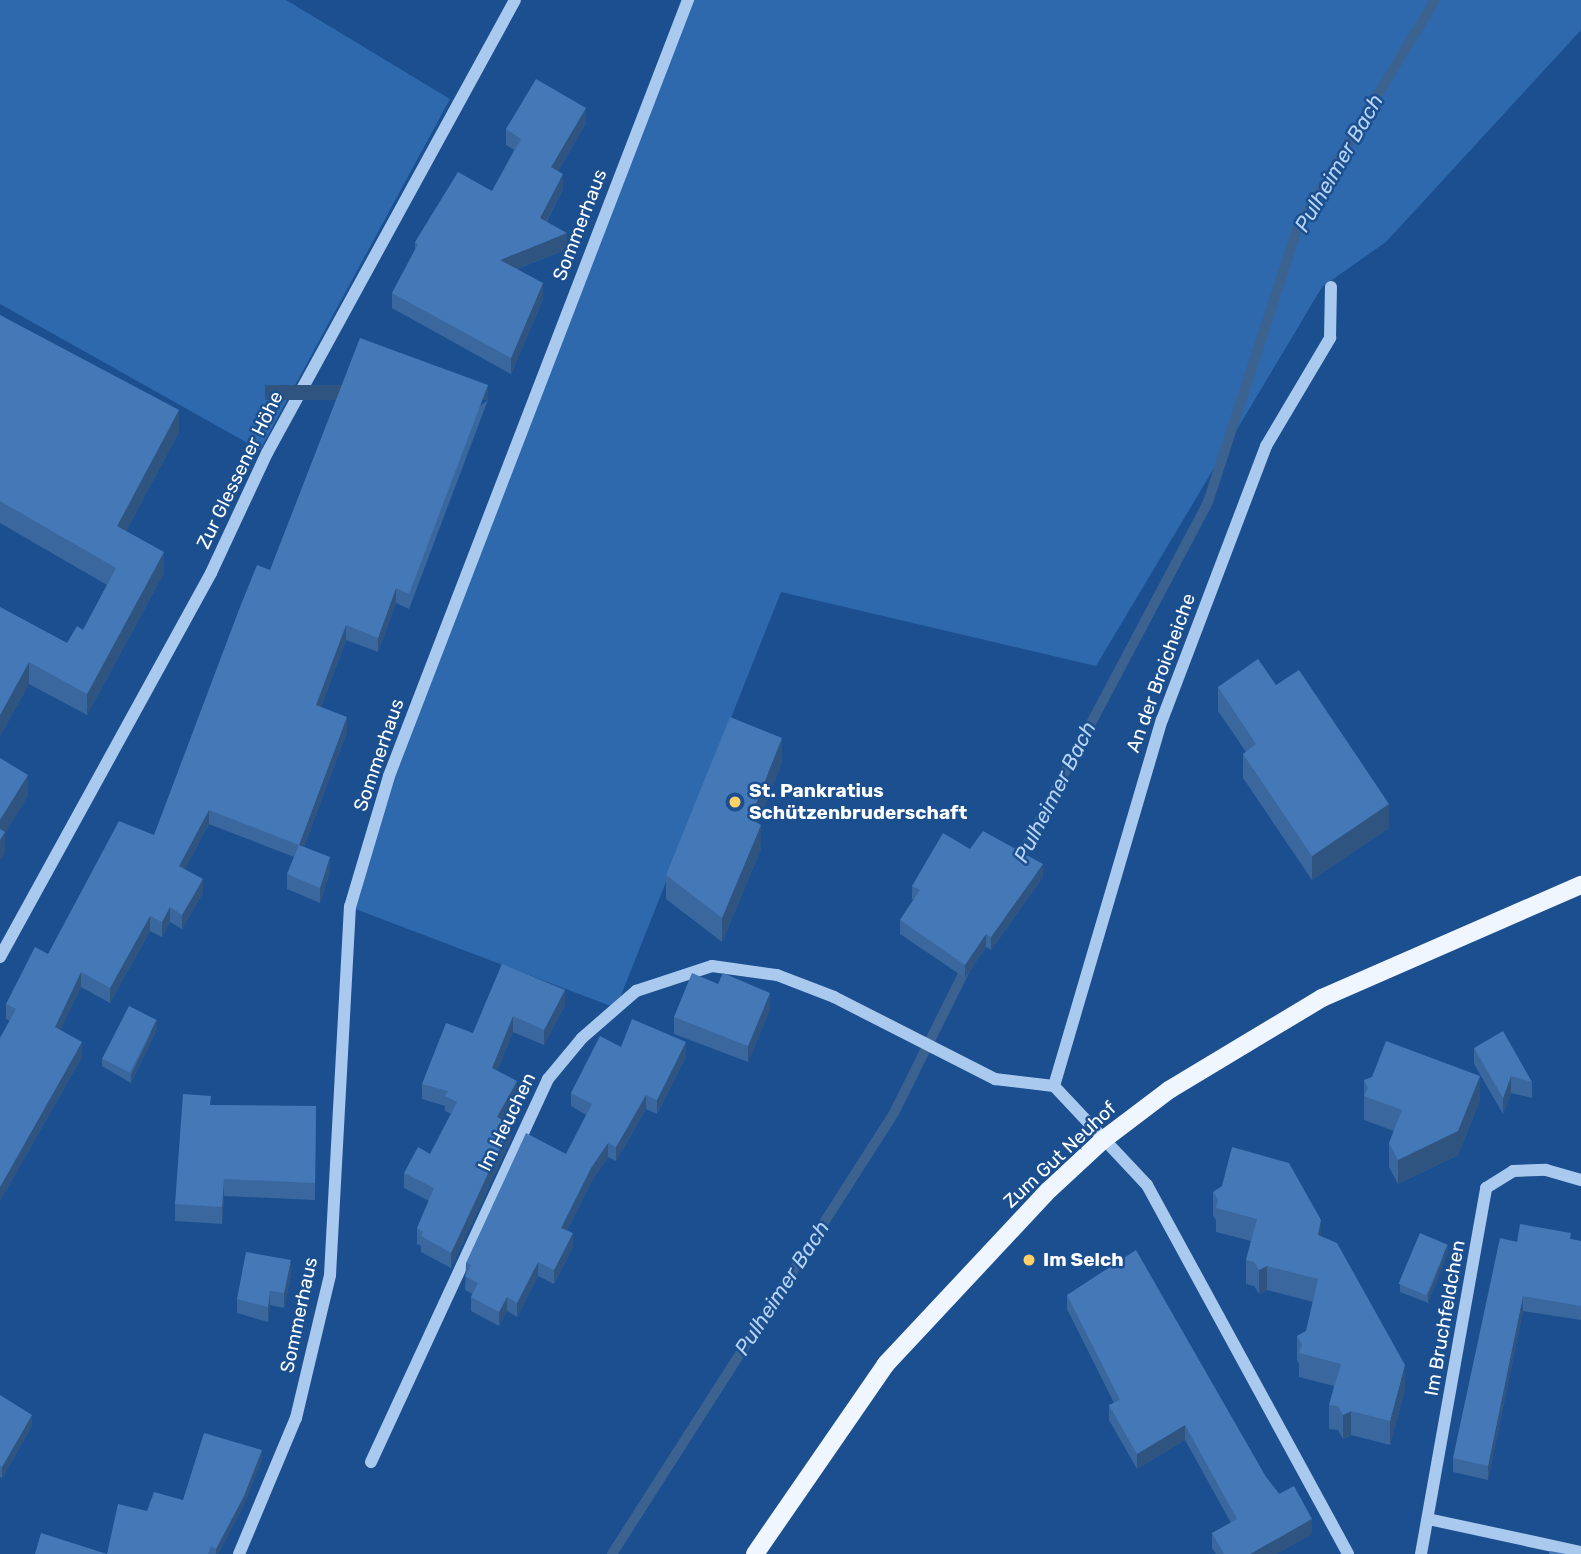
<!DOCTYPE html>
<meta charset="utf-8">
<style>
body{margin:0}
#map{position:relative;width:1581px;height:1554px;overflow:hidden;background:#1b4f8f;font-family:Rubik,sans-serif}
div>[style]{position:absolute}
.green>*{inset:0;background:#2e69ad}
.stream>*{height:10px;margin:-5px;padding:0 5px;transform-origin:5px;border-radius:5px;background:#3c6290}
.minor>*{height:12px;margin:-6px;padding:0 6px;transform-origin:6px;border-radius:6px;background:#a9c9ee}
.major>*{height:18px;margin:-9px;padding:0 9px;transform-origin:9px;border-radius:9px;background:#f0f6ff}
.wall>*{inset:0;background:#3a679d}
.shaded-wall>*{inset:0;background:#305480;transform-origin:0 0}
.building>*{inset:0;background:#4478b7;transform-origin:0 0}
.dots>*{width:19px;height:19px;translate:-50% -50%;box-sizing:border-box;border:4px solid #1b4f8f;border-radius:50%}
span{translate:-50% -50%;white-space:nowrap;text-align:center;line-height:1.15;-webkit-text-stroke:5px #1b4f8f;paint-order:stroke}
.street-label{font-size:19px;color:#fff}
.poi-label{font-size:19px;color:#fff;font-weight:700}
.left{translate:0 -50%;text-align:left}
.water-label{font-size:21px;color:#b5d3f5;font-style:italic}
</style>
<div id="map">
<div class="green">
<i style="clip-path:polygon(0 0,286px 0,450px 99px,260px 450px,0 304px)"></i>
<i style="clip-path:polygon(688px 0,1581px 0,1581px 30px,1386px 242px,1322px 287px,1096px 666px,781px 592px,616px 1008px,350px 907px,414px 712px)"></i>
</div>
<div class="stream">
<i style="left:1017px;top:863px;width:408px;rotate:-62.1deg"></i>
<i style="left:1208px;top:502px;width:289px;rotate:-71.9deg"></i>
<i style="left:1298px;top:227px;width:265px;rotate:-58.9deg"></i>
<i style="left:612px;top:1554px;width:523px;rotate:-57.4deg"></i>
<i style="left:894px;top:1113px;width:164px;rotate:-63.6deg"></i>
</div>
<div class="minor">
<i style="left:0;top:957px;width:438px;rotate:-61.2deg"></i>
<i style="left:211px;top:573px;width:132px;rotate:-65deg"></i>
<i style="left:267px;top:453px;width:516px;rotate:-61.3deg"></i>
<i style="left:1054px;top:1086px;width:382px;rotate:-73.6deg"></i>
<i style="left:1162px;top:720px;width:293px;rotate:-69.2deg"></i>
<i style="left:1266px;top:446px;width:126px;rotate:-59.3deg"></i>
<i style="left:1330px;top:338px;width:51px;rotate:-88.9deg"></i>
<i style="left:371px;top:1462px;width:422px;rotate:-65.2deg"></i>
<i style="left:548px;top:1079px;width:53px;rotate:-50.3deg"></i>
<i style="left:582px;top:1038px;width:72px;rotate:-41deg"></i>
<i style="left:636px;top:991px;width:80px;rotate:-18.2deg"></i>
<i style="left:712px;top:966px;width:66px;rotate:7.9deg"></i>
<i style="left:777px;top:975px;width:61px;rotate:21.1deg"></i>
<i style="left:834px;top:997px;width:181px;rotate:27deg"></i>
<i style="left:995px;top:1079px;width:59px;rotate:6.8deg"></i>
<i style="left:1054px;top:1086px;width:136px;rotate:46.8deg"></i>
<i style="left:1147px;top:1185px;width:420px;rotate:61.4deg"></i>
<i style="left:1428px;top:1519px;width:157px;rotate:12.2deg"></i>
<i style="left:239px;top:1554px;width:147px;rotate:-67.3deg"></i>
<i style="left:296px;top:1418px;width:147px;rotate:-76.6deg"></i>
<i style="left:330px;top:1275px;width:369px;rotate:-86.9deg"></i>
<i style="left:350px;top:907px;width:137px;rotate:-73.4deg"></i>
<i style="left:389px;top:776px;width:832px;rotate:-68.93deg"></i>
<i style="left:1421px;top:1554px;width:372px;rotate:-79.9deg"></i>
<i style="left:1486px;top:1188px;width:32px;rotate:-32deg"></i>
<i style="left:1513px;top:1171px;width:33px;rotate:-2deg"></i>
<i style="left:1546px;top:1170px;width:36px;rotate:16deg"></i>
</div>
<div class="major">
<i style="left:755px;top:1554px;width:231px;rotate:-55.4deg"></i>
<i style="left:886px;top:1364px;width:238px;rotate:-46.9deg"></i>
<i style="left:1049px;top:1190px;width:74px;rotate:-42.8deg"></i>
<i style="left:1103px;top:1140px;width:83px;rotate:-37.1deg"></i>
<i style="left:1169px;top:1090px;width:179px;rotate:-31deg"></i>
<i style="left:1322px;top:998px;width:283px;rotate:-23.6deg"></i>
</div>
<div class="wall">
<i style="clip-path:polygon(586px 123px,558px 171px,563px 189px,547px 221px,567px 249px,517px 269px,543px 299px,511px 374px,392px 308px,392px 293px,415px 250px,415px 242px,492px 191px,514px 150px,506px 145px,506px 129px)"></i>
<i style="clip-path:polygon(0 315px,179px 432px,126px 531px,164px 573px,87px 715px,29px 684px,0 736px,0 607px,67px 643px,83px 630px,107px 585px,0 523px)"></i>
<i style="clip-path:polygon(488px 400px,409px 609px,396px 603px,378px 652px,346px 640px,321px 707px,347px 732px,304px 846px,330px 872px,320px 903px,287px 889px,287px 874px,294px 857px,209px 824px,185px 869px,203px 893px,182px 929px,170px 922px,162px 937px,150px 931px,110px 1003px,81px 987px,60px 1030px,82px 1057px,0 1201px,0 1038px,10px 1021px,6px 1019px,6px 1004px,48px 954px,154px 835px,270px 570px)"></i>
<i style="clip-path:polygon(1276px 685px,1389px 828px,1312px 880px,1243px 778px,1243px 754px,1246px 752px,1218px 711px,1218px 687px)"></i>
<i style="clip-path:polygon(782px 762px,758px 823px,761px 849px,722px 942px,666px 899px,666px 875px)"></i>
<i style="clip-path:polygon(970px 849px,1043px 877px,991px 950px,986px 947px,965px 978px,900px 934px,900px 920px,913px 900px,912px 899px,912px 886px)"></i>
<i style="clip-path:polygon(502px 964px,565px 1005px,544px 1045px,513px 1032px,497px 1071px,517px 1097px,504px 1120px,511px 1139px,451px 1268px,421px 1252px,421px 1246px,417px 1244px,417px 1228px,429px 1201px,404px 1188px,404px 1173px,430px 1154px,451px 1114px,445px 1111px,445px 1106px,422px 1099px,422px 1084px,473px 1033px)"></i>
<i style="clip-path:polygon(718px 984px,770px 1009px,748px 1062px,674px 1034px,674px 1017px)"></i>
<i style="clip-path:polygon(157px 1029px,131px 1083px,102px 1066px,102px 1058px)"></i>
<i style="clip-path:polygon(1474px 1048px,1532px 1082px,1532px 1098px,1511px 1093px,1503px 1114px,1474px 1064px)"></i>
<i style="clip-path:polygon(686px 1056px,657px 1114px,646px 1109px,616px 1161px,608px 1157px,591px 1182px,567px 1230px,573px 1247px,554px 1284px,538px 1276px,517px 1317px,507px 1311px,499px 1326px,471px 1311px,471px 1297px,472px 1294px,465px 1290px,466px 1263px,566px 1154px,586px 1115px,571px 1106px,571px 1093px)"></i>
<i style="clip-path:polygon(1364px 1080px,1480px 1100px,1458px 1155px,1398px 1184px,1389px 1167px,1389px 1143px,1394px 1131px,1364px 1120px)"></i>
<i style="clip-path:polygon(211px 1105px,316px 1106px,315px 1200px,224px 1196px,222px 1224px,175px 1221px,175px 1204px)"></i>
<i style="clip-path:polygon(1213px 1192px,1321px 1237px,1405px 1389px,1390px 1445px,1351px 1435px,1343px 1439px,1338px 1430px,1329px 1429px,1329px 1405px,1334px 1386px,1299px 1377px,1299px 1364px,1297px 1360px,1297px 1336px,1306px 1331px,1313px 1302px,1267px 1290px,1259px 1294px,1254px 1286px,1246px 1284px,1246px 1260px,1251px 1241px,1216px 1232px,1216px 1220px,1213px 1216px)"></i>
<i style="clip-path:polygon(1571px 1239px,1581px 1241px,1581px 1320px,1523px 1311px,1488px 1480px,1453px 1472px,1453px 1458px,1517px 1242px)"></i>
<i style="clip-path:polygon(1448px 1253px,1428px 1303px,1400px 1292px,1400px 1284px)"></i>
<i style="clip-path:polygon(291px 1275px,284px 1308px,270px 1305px,268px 1322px,237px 1313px,237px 1299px)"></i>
<i style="clip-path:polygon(1067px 1295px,1266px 1477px,1312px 1534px,1276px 1554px,1216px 1554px,1212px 1548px,1212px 1533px,1231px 1523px,1185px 1440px,1137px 1469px,1109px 1420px,1109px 1405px,1114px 1403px,1067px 1309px)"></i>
<i style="clip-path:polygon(0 1395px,32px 1426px,2px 1478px,0 1477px)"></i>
<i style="clip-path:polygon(262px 1459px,244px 1505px,218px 1554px,35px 1554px,107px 1554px,147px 1511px,183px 1500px)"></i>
</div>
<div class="shaded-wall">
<i style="clip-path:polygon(586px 108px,586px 123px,551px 183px,551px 167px)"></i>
<i style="clip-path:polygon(563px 174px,563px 189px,540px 233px,540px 218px)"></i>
<i style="clip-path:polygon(567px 233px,567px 249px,500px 275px,500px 260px)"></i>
<i style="clip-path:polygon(543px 283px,543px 299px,511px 374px,511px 358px)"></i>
<i style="left:488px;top:385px;width:15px;height:223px;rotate:90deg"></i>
<i style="clip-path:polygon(179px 410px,179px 432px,117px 548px,117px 526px)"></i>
<i style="clip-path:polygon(164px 552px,164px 573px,87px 715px,87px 694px)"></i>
<i style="clip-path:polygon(396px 588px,396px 603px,378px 652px,378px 638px)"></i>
<i style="clip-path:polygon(346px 625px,346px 640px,316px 720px,316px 705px)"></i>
<i style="clip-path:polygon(29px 662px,29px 684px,0 736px,0 715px)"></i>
<i style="clip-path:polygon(347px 717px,347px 732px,299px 859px,299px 845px)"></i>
<i style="clip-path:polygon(782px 738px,782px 762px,750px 843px,750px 819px)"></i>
<i style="clip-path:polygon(28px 775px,28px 796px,5px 834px,5px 853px,0 861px,0 820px)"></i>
<i style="clip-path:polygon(1389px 804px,1389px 828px,1312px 880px,1312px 856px)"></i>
<i style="clip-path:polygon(209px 810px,209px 824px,179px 881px,179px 866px)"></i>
<i style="clip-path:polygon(761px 825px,761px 849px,722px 942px,722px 918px)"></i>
<i style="clip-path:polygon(330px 857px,330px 872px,320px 903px,320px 888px)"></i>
<i style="clip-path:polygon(1043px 864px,1043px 877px,991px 950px,991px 937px)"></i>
<i style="clip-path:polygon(203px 879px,203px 893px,182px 929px,182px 915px)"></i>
<i style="clip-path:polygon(170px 907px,170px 922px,162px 937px,162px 922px)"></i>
<i style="clip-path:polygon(150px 916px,150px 931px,110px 1003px,110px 988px)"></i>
<i style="clip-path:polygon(986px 934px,986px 947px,965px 978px,965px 965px)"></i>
<i style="clip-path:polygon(81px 972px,81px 987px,55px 1042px,55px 1027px)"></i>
<i style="clip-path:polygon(565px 990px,565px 1005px,544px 1045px,544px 1030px)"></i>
<i style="clip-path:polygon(770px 993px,770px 1009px,748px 1062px,748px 1046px)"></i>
<i style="clip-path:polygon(513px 1016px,513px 1032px,492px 1083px,492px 1068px)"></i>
<i style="clip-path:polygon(157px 1020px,157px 1029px,131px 1083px,131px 1075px)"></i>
<i style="clip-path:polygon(82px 1042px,82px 1057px,0 1201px,0 1187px)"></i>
<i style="clip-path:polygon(686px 1042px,686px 1056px,657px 1114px,657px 1100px)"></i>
<i style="clip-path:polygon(1480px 1076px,1480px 1100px,1458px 1155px,1398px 1184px,1398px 1160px)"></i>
<i style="clip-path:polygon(1511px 1076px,1511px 1093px,1503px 1114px,1503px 1098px)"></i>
<i style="clip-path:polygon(517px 1081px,517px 1097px,497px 1132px,497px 1117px)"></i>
<i style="clip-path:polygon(646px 1095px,646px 1109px,616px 1161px,616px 1147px)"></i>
<i style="clip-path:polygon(511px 1124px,511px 1139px,451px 1268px,451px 1253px)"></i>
<i style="clip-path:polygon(608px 1143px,608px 1157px,591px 1182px,561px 1242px,561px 1228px,591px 1168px)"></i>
<i style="clip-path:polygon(224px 1179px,224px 1196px,222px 1224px,222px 1207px)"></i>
<i style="clip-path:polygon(1321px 1220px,1321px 1244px,1318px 1235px)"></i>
<i style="clip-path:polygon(573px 1233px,573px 1247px,554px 1284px,554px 1270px)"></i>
<i style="clip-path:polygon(1448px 1245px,1448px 1253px,1428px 1303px,1428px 1295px)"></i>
<i style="clip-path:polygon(291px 1260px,291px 1275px,284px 1308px,284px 1293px)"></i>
<i style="clip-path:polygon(538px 1262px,538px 1276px,517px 1317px,517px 1303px)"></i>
<i style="clip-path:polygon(1267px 1266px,1267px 1290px,1259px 1294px,1259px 1270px)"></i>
<i style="clip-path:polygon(270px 1291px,270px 1305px,268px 1322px,268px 1307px)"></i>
<i style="clip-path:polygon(1523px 1296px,1523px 1311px,1488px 1480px,1488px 1466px)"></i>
<i style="clip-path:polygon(507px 1297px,507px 1311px,499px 1326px,499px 1312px)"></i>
<i style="clip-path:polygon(1405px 1365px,1405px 1389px,1390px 1445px,1390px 1421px)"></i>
<i style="clip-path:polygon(1351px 1411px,1351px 1435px,1343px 1439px,1343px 1415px)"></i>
<i style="clip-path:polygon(32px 1415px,32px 1426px,2px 1478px,2px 1467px)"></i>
<i style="clip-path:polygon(1185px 1425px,1185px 1440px,1137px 1469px,1137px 1454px)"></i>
<i style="clip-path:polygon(262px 1450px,262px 1459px,244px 1505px,218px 1554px,216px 1554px,216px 1549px)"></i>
<i style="clip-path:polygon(1312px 1519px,1312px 1534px,1276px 1554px,1250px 1554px)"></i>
</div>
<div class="building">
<i style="clip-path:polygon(536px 79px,586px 108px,551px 167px,563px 174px,540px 218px,567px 233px,500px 260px,543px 283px,511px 358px,392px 293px,418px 244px,415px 242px,458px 172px,492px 191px,521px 139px,506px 129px)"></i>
<i style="clip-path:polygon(0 315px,179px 410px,117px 526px,164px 552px,87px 694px,29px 662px,0 715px,0 607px,67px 643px,77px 626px,83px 630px,116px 568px,0 501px)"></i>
<i style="clip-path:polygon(360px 338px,488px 385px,409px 594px,396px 588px,378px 638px,346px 625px,316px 705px,347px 717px,299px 845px,330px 857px,320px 888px,287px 874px,299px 845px,209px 810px,179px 866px,203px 879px,182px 915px,170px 907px,162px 922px,150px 916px,110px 988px,81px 972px,55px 1027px,82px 1042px,0 1187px,0 1038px,16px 1009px,6px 1004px,35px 947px,48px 954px,119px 821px,154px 835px,240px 607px,257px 565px,270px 570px)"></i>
<i style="clip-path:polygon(1258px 659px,1276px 685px,1299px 670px,1389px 804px,1312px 856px,1243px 754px,1256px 744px,1218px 687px)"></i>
<i style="clip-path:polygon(730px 717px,782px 738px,750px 819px,761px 825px,722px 918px,666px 875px)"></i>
<i style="clip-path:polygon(0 758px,28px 775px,0 820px)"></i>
<i style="clip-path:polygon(0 829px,5px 832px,0 840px)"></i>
<i style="clip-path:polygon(983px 831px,1043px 864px,991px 937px,986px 934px,965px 965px,900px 920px,920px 890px,912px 886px,943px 833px,970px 849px)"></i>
<i style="clip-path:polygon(502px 964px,565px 990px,544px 1030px,513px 1016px,492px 1068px,517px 1081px,497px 1117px,511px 1124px,451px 1253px,421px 1236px,423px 1232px,417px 1228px,434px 1188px,404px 1173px,418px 1147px,430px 1154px,457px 1102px,445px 1096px,448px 1091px,422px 1084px,446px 1023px,473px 1033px)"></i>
<i style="clip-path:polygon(692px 973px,718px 984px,723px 973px,770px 993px,748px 1046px,674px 1017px)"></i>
<i style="left:129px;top:1006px;width:31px;height:59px;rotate:27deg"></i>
<i style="clip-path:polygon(632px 1019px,686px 1042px,657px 1100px,646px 1095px,616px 1147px,608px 1143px,591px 1168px,561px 1228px,573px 1233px,554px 1270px,538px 1262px,517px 1303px,507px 1297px,499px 1312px,471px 1297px,478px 1283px,465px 1276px,471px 1265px,466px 1263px,526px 1133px,566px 1154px,592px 1104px,571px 1093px,600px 1036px,621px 1047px)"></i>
<i style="clip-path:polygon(1503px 1031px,1532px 1082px,1511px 1076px,1503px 1098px,1474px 1048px)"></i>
<i style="clip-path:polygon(1386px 1041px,1480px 1076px,1458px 1131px,1398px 1160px,1389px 1143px,1402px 1110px,1364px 1096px,1368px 1088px,1364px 1080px,1372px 1077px)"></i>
<i style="clip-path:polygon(183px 1094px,211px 1096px,210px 1105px,316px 1106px,315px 1183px,224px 1179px,222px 1207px,175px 1204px)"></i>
<i style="clip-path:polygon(1232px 1147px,1289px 1163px,1321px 1220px,1318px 1235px,1337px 1243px,1405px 1365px,1390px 1421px,1351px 1411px,1343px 1415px,1338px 1406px,1329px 1405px,1341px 1364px,1299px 1353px,1302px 1344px,1297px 1336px,1306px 1331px,1318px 1279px,1267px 1266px,1259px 1270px,1254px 1262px,1246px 1260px,1257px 1219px,1216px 1208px,1218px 1200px,1213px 1192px,1222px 1186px)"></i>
<i style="clip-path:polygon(1520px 1224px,1571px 1233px,1570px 1239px,1581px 1241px,1581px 1306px,1523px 1296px,1488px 1466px,1453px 1458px,1500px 1238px,1517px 1242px)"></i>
<i style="left:1420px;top:1233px;width:30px;height:55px;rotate:23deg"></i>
<i style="clip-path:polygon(1136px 1250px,1266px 1477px,1279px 1494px,1294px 1486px,1312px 1519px,1250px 1554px,1224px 1554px,1212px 1533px,1237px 1519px,1185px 1425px,1137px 1454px,1109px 1405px,1120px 1400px,1067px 1295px)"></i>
<i style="clip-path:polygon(246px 1252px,291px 1260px,284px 1293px,270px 1291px,268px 1307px,237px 1299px)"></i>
<i style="clip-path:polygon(0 1395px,32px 1415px,2px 1467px,0 1466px)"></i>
<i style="clip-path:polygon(204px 1433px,262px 1450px,244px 1496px,216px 1549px,211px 1546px,208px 1554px,35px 1554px,41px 1533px,107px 1554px,118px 1504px,147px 1511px,154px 1492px,183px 1500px)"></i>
<i style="clip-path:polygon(1550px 1551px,1566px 1554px,1549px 1554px)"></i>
</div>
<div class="dots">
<i style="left:735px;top:802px;background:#ffd166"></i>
<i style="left:1029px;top:1260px;background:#ffd166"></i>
</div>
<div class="street-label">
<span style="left:580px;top:225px;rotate:-69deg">Sommerhaus</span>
<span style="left:240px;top:470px;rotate:-64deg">Zur Glessener Höhe</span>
<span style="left:1161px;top:673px;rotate:-70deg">An der Broicheiche</span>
<span style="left:379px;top:755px;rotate:-71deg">Sommerhaus</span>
<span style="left:507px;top:1122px;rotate:-64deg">Im Heuchen</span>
<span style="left:1060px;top:1155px;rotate:-43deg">Zum Gut Neuhof</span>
<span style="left:299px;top:1315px;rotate:-78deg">Sommerhaus</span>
<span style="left:1445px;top:1318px;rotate:-80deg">Im Bruchfeldchen</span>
</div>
<div class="poi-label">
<span class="left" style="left:749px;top:802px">St. Pankratius<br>Schützenbruderschaft</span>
<span class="left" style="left:1043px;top:1260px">Im Selch</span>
</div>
<div class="water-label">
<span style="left:1339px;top:163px;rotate:-60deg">Pulheimer Bach</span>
<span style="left:1055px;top:792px;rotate:-63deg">Pulheimer Bach</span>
<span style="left:782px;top:1288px;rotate:-57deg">Pulheimer Bach</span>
</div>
</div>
